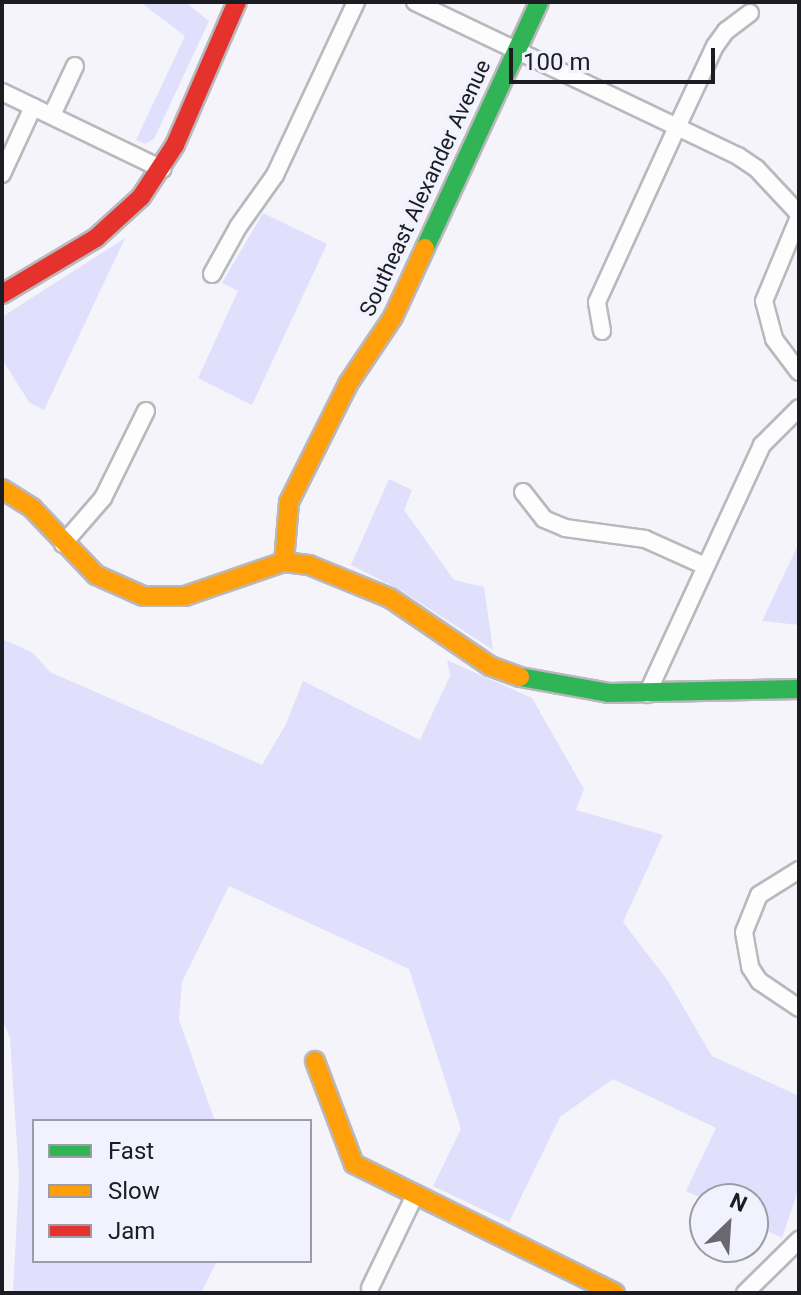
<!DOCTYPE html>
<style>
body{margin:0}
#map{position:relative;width:801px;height:1295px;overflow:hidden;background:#f4f4fa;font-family:Roboto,sans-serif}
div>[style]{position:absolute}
.green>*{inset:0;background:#e0e0fc}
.roads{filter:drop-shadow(2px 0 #b8b8bd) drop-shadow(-2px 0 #b8b8bd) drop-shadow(0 2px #b8b8bd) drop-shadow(0 -2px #b8b8bd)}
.street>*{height:16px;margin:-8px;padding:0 8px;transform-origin:8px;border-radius:8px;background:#fdfdfe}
.fast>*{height:18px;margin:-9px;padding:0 9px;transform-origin:9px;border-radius:9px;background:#30b455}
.slow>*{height:18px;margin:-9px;padding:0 9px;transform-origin:9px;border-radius:9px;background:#ff9f0a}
.jam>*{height:18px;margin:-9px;padding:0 9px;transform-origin:9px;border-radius:9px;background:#e5322d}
span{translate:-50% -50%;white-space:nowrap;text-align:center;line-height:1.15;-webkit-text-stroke:7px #f1f2fd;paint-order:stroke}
.street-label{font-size:22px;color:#1c1c23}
.frame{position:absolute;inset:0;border:4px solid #1c1c23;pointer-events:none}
.legend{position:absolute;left:32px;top:1119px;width:280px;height:144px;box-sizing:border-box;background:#f1f2fd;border:2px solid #9c9ca6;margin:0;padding:10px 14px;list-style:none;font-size:24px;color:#1c1c23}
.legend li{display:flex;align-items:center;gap:16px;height:40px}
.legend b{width:40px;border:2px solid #9c9ca6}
.north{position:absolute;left:689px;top:1183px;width:80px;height:80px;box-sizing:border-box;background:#f1f2fd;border:2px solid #9c9ca6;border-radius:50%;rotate:25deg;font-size:22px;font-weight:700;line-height:32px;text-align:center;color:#1c1c23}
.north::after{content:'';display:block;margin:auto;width:28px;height:36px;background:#68686e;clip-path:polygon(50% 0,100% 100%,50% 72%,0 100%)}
.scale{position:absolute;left:509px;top:48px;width:206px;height:36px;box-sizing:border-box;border:4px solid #1c1c23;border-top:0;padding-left:10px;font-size:24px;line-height:28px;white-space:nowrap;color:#1c1c23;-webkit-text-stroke:6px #f1f2fd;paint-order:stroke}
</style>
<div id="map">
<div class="green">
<i style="clip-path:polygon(140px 2px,185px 2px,209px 21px,154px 139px,145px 144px,136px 140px,185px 36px)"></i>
<i style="clip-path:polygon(263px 213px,327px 244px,252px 405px,198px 378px,238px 291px,222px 283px)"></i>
<i style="clip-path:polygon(125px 238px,44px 410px,29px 402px,2px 359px,2px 317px)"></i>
<i style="clip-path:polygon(389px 479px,412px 490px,404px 510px,454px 580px,484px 587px,493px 650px,399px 589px,351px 565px)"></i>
<i style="clip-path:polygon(799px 543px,799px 625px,762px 621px)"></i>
<i style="clip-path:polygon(2px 639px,33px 653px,50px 672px,262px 765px,286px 724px,303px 681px,420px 740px,450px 676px,447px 660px,532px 698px,584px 789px,576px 810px,663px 835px,623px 922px,668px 981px,712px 1056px,799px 1096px,799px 1188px,782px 1238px,753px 1224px,753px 1199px,705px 1200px,686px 1191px,716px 1128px,613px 1079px,560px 1117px,509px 1222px,433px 1186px,461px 1129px,409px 969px,229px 886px,182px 982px,179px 1020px,215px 1121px,34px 1121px,34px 1261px,217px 1261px,201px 1293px,13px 1293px,19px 1177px,10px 1038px,2px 1019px)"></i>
</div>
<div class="roads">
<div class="street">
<i style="left:415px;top:2px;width:358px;rotate:25.5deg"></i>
<i style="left:738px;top:156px;width:22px;rotate:34deg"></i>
<i style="left:756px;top:168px;width:63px;rotate:46.9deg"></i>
<i style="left:2px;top:92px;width:178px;rotate:25.7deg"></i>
<i style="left:52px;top:115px;width:54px;rotate:-64.9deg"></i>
<i style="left:2px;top:174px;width:74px;rotate:-65.2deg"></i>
<i style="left:799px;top:217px;width:91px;rotate:112.6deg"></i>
<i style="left:764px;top:301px;width:39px;rotate:75deg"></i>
<i style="left:774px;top:339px;width:41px;rotate:52.9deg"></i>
<i style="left:212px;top:274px;width:54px;rotate:-61deg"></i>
<i style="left:238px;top:227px;width:64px;rotate:-54.6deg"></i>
<i style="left:275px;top:175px;width:191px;rotate:-64.9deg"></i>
<i style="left:602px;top:331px;width:29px;rotate:-100deg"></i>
<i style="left:597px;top:302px;width:192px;rotate:-65.4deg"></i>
<i style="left:677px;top:127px;width:89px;rotate:-64.9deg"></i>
<i style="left:715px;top:46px;width:19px;rotate:-54deg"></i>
<i style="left:726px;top:31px;width:30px;rotate:-37deg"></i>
<i style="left:523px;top:492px;width:34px;rotate:52deg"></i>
<i style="left:544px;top:519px;width:23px;rotate:23deg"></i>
<i style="left:565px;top:528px;width:81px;rotate:7.8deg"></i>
<i style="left:645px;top:539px;width:66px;rotate:24.2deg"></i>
<i style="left:63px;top:544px;width:61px;rotate:-49deg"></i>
<i style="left:103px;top:498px;width:97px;rotate:-63.7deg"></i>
<i style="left:647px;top:694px;width:274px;rotate:-65.2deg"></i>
<i style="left:762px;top:445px;width:52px;rotate:-45deg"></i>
<i style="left:799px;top:870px;width:47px;rotate:148deg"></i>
<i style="left:759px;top:895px;width:40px;rotate:112deg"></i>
<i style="left:744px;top:932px;width:36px;rotate:80deg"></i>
<i style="left:750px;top:967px;width:17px;rotate:57deg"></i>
<i style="left:759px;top:981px;width:48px;rotate:34deg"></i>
<i style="left:370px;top:1288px;width:101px;rotate:-64.2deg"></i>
<i style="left:745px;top:1293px;width:76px;rotate:-44.5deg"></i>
</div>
<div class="fast">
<i style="left:425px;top:248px;width:271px;rotate:-65.1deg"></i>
<i style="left:520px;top:677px;width:90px;rotate:10.2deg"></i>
<i style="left:609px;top:693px;width:190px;rotate:-1.2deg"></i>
</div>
<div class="slow">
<i style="left:2px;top:489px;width:36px;rotate:32deg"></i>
<i style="left:32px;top:508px;width:93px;rotate:46.3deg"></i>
<i style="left:96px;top:575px;width:51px;rotate:24.1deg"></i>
<i style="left:143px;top:596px;width:42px"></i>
<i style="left:185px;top:596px;width:105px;rotate:-19deg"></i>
<i style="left:284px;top:562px;width:25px;rotate:7deg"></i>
<i style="left:309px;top:565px;width:87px;rotate:22.2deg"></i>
<i style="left:390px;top:598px;width:121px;rotate:34.2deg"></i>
<i style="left:490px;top:666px;width:32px;rotate:20deg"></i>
<i style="left:284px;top:562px;width:60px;rotate:-85.2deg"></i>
<i style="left:289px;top:502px;width:132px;rotate:-63.4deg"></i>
<i style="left:348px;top:384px;width:81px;rotate:-56.1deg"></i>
<i style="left:393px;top:317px;width:76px;rotate:-65.1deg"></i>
<i style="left:315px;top:1061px;width:110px;rotate:69.3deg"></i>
<i style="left:354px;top:1164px;width:291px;rotate:26.3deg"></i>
</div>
<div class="jam">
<i style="left:2px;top:294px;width:109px;rotate:-30.8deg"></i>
<i style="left:96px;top:238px;width:61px;rotate:-42.3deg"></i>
<i style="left:141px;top:197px;width:62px;rotate:-56.8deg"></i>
<i style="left:175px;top:145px;width:156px;rotate:-66.6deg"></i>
</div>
</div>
<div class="street-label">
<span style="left:425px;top:188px;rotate:-65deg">Southeast Alexander Avenue</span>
</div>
<div class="frame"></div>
<ul class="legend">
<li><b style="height:10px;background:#30b455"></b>Fast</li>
<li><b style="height:10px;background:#ff9f0a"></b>Slow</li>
<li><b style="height:10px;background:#e5322d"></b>Jam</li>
</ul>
<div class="north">N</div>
<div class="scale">100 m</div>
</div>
